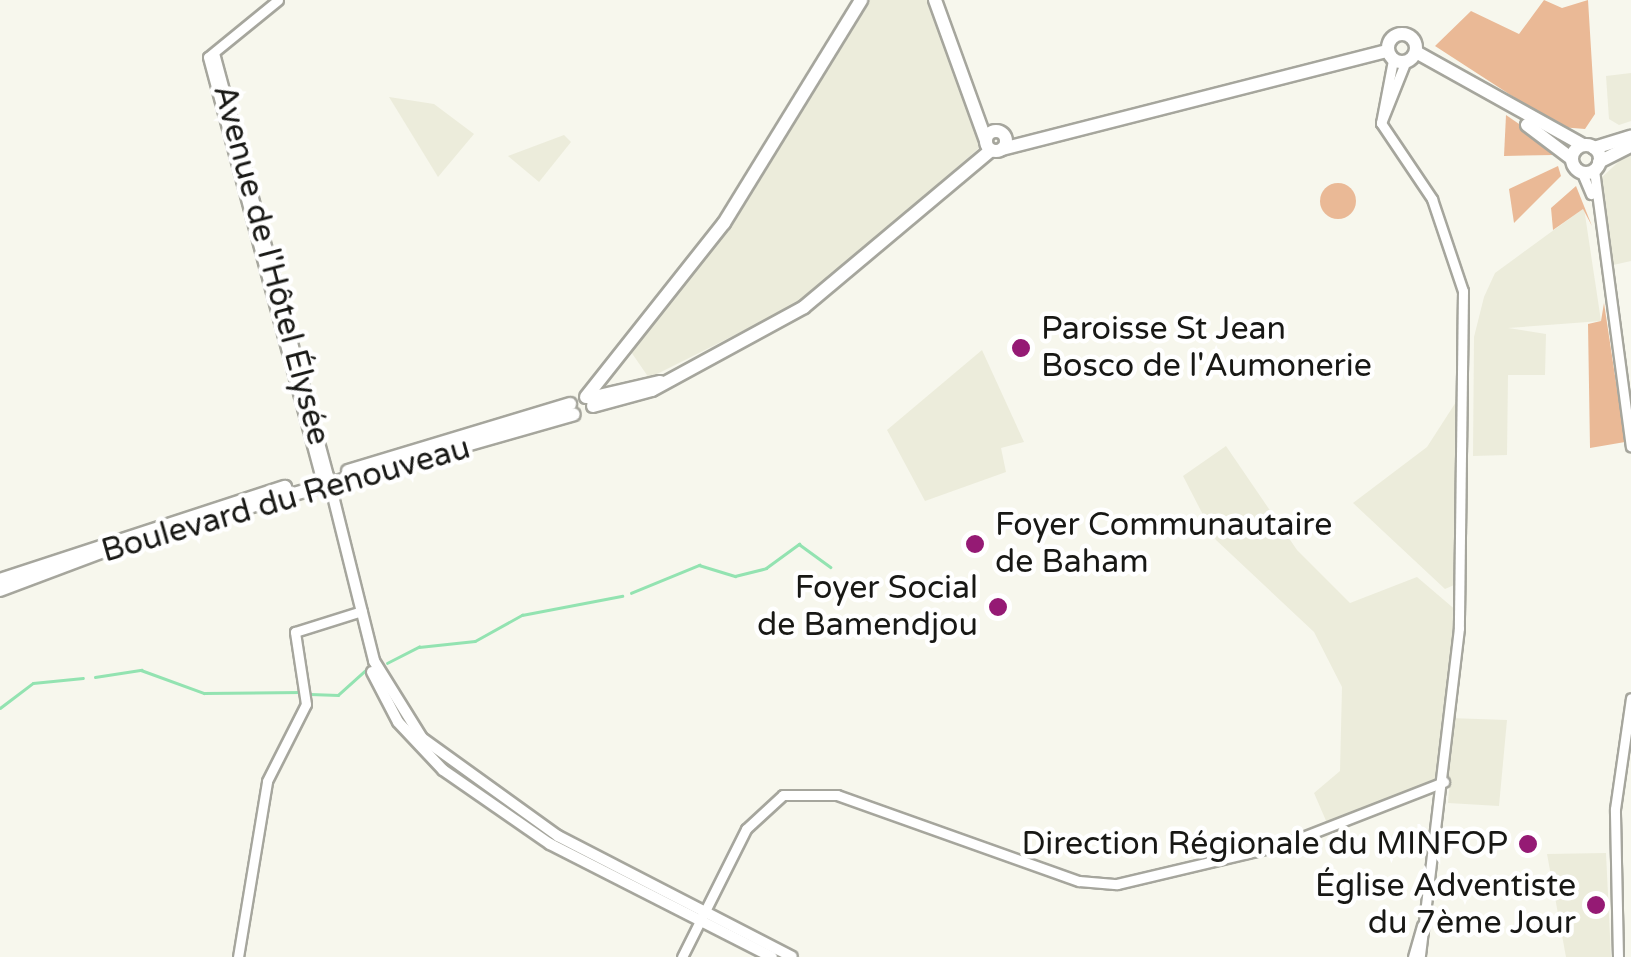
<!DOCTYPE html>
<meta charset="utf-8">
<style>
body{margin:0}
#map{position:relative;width:1631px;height:957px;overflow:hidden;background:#f7f7ed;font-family:"Varela Round",sans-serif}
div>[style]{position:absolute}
.built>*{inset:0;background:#ececdb}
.green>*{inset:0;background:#eab996}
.round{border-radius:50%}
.stream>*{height:2.5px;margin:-1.25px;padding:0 1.25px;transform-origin:1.25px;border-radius:1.25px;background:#93e3b1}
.roads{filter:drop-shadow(2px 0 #a6a69d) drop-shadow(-2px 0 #a6a69d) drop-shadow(0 2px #a6a69d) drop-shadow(0 -2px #a6a69d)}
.secondary>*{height:9px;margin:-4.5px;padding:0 4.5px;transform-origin:4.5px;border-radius:4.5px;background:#fff}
.primary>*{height:10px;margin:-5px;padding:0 5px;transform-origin:5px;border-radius:5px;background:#fff}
.highway>*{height:12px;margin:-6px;padding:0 6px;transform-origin:6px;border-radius:6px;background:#fff}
.highway>.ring{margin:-6px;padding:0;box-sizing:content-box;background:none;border:12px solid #fff;border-radius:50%}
.dots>*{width:28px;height:28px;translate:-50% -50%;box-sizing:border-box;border:5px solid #fff;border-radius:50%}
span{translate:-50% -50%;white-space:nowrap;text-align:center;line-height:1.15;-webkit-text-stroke:9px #fff;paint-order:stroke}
.street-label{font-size:32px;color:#181815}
.poi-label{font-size:32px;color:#181815}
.left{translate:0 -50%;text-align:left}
.right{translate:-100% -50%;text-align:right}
</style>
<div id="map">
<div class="built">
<i style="clip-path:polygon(867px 0,931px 0,980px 147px,809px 298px,649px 378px,629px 349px,697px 267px)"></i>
<i style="clip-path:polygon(1631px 73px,1631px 121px,1619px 125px,1609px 119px,1606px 76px)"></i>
<i style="clip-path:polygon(389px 97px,434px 104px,474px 134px,438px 177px)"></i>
<i style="clip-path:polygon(564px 135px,571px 142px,539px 182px,508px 156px)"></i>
<i style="clip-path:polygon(1631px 150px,1631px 261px,1613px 265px,1599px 180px)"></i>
<i style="clip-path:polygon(1584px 208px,1601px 321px,1508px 328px,1546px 334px,1545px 375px,1508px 375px,1507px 455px,1473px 456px,1474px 337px,1484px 297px,1495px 273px)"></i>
<i style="clip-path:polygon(982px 350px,1024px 442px,1001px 448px,1006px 472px,925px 501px,887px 430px)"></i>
<i style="clip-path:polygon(1456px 402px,1469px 405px,1461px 582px,1445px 589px,1353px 503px,1427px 447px)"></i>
<i style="clip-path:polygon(1226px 446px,1297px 550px,1350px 603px,1417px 577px,1458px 612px,1449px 718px,1507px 720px,1499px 806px,1448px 803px,1450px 778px,1327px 823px,1314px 793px,1340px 771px,1342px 687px,1314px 632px,1216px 540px,1183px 476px)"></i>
<i style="clip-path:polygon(1606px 853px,1611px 957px,1566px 957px,1547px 854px)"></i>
</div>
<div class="green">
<i style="clip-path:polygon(1544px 0,1562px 8px,1588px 0,1595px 114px,1585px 129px,1560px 127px,1435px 46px,1471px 11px,1519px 34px)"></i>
<i style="clip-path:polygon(1506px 115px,1545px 142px,1554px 155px,1504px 156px)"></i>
<i style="clip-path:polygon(1558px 166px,1561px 176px,1514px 223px,1509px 189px)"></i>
<i class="round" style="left:1320px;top:183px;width:36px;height:36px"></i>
<i style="clip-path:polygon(1576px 186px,1592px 226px,1583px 209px,1553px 230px,1551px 208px)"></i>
<i style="clip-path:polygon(1604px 303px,1625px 442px,1590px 448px,1588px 324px,1601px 321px)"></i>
</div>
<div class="stream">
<i style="left:631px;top:593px;width:74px;rotate:-22.4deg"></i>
<i style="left:699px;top:565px;width:38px;rotate:17deg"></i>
<i style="left:735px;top:576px;width:32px;rotate:-14deg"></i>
<i style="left:766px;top:568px;width:41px;rotate:-36deg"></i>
<i style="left:799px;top:544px;width:39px;rotate:36deg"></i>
<i style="left:387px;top:663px;width:36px;rotate:-27deg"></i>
<i style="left:419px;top:647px;width:56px;rotate:-6.1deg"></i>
<i style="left:475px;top:641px;width:54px;rotate:-29deg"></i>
<i style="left:522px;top:615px;width:102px;rotate:-10.8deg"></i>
<i style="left:95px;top:677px;width:47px;rotate:-8.7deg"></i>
<i style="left:141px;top:670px;width:67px;rotate:20.1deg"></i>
<i style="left:204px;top:693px;width:98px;rotate:-0.6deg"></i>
<i style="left:310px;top:694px;width:28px;rotate:2deg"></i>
<i style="left:338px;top:695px;width:38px;rotate:-42deg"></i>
<i style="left:0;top:708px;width:41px;rotate:-37.1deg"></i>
<i style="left:33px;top:683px;width:50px;rotate:-5.7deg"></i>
</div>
<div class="roads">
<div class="secondary">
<i style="left:278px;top:0;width:90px;rotate:140.8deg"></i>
<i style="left:208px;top:57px;width:436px;rotate:75deg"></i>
<i style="left:214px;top:53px;width:438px;rotate:74.9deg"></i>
<i style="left:1381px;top:123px;width:92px;rotate:56.1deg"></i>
<i style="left:1432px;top:199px;width:97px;rotate:71.4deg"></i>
<i style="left:1463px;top:291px;width:337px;rotate:90.7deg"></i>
<i style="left:1459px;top:628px;width:331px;rotate:96.8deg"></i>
<i style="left:1381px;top:123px;width:65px;rotate:-68.2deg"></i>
<i style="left:1381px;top:123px;width:64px;rotate:-79.2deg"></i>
<i style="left:1594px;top:170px;width:279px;rotate:82.4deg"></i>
<i style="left:1582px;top:173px;width:23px;rotate:67deg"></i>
<i style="left:238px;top:957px;width:178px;rotate:-80.6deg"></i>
<i style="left:267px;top:781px;width:86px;rotate:-63.1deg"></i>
<i style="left:306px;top:704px;width:73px;rotate:-98.7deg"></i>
<i style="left:295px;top:632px;width:70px;rotate:-17.4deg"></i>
<i style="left:682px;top:957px;width:143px;rotate:-63.4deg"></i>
<i style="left:746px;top:829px;width:50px;rotate:-42.6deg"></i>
<i style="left:783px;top:795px;width:54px"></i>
<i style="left:837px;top:795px;width:257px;rotate:19.6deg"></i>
<i style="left:1079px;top:881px;width:38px;rotate:5deg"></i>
<i style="left:1117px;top:884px;width:170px;rotate:-13.3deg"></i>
<i style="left:1282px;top:845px;width:174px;rotate:-21.3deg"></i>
<i style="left:1413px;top:957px;width:33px;rotate:-74deg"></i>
<i style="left:1618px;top:957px;width:148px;rotate:-91.2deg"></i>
<i style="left:1615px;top:809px;width:112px;rotate:-81.8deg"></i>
</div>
<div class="primary">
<i style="left:328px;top:476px;width:191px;rotate:76deg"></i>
<i style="left:374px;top:661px;width:91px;rotate:58.1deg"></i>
<i style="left:422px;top:738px;width:168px;rotate:35.8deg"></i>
<i style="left:558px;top:836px;width:263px;rotate:27.3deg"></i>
<i style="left:372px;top:672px;width:56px;rotate:62.5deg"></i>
<i style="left:398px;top:722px;width:66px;rotate:46.8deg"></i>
<i style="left:443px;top:770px;width:130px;rotate:34.7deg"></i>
<i style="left:550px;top:844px;width:249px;rotate:27deg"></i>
</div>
<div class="highway">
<i style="left:935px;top:0;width:150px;rotate:70.1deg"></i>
<i class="ring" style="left:1388px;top:34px;width:16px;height:16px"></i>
<i style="left:1416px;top:52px;width:191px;rotate:29.1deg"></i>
<i style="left:1527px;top:125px;width:56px;rotate:37.1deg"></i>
<i class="ring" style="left:986px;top:131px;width:8px;height:8px"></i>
<i class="ring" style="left:1572px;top:145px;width:16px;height:16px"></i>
<i style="left:1594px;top:148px;width:39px;rotate:-17deg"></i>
<i style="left:1002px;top:149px;width:397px;rotate:-14.3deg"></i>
<i style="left:1599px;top:162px;width:36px;rotate:-27deg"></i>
<i style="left:586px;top:397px;width:222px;rotate:-51.6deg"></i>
<i style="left:724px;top:223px;width:262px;rotate:-58.4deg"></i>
<i style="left:590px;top:398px;width:72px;rotate:-12.9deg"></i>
<i style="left:593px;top:406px;width:61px;rotate:-15.2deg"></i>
<i style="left:652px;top:390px;width:173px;rotate:-28.6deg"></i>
<i style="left:804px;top:307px;width:244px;rotate:-40deg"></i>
<i style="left:348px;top:471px;width:232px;rotate:-16.8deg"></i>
<i style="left:0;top:580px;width:300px;rotate:-18.1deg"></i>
<i style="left:0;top:590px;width:145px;rotate:-20.6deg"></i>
<i style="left:136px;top:539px;width:455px;rotate:-15.9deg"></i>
</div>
</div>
<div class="dots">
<i style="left:1021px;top:348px;background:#951a74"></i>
<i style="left:975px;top:544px;background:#951a74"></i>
<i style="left:998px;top:607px;background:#951a74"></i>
<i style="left:1528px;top:844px;background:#951a74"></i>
<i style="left:1596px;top:905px;background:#951a74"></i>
</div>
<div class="street-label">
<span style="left:271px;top:265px;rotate:75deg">Avenue de l'Hôtel Élysée</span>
<span style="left:286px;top:500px;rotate:-16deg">Boulevard du Renouveau</span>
</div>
<div class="poi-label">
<span class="left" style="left:1041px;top:348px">Paroisse St Jean<br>Bosco de l'Aumonerie</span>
<span class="left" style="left:995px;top:544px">Foyer Communautaire<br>de Baham</span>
<span class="right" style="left:978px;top:607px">Foyer Social<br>de Bamendjou</span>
<span class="right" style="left:1508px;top:844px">Direction Régionale du MINFOP</span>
<span class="right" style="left:1576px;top:905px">Église Adventiste<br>du 7ème Jour</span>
</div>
</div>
